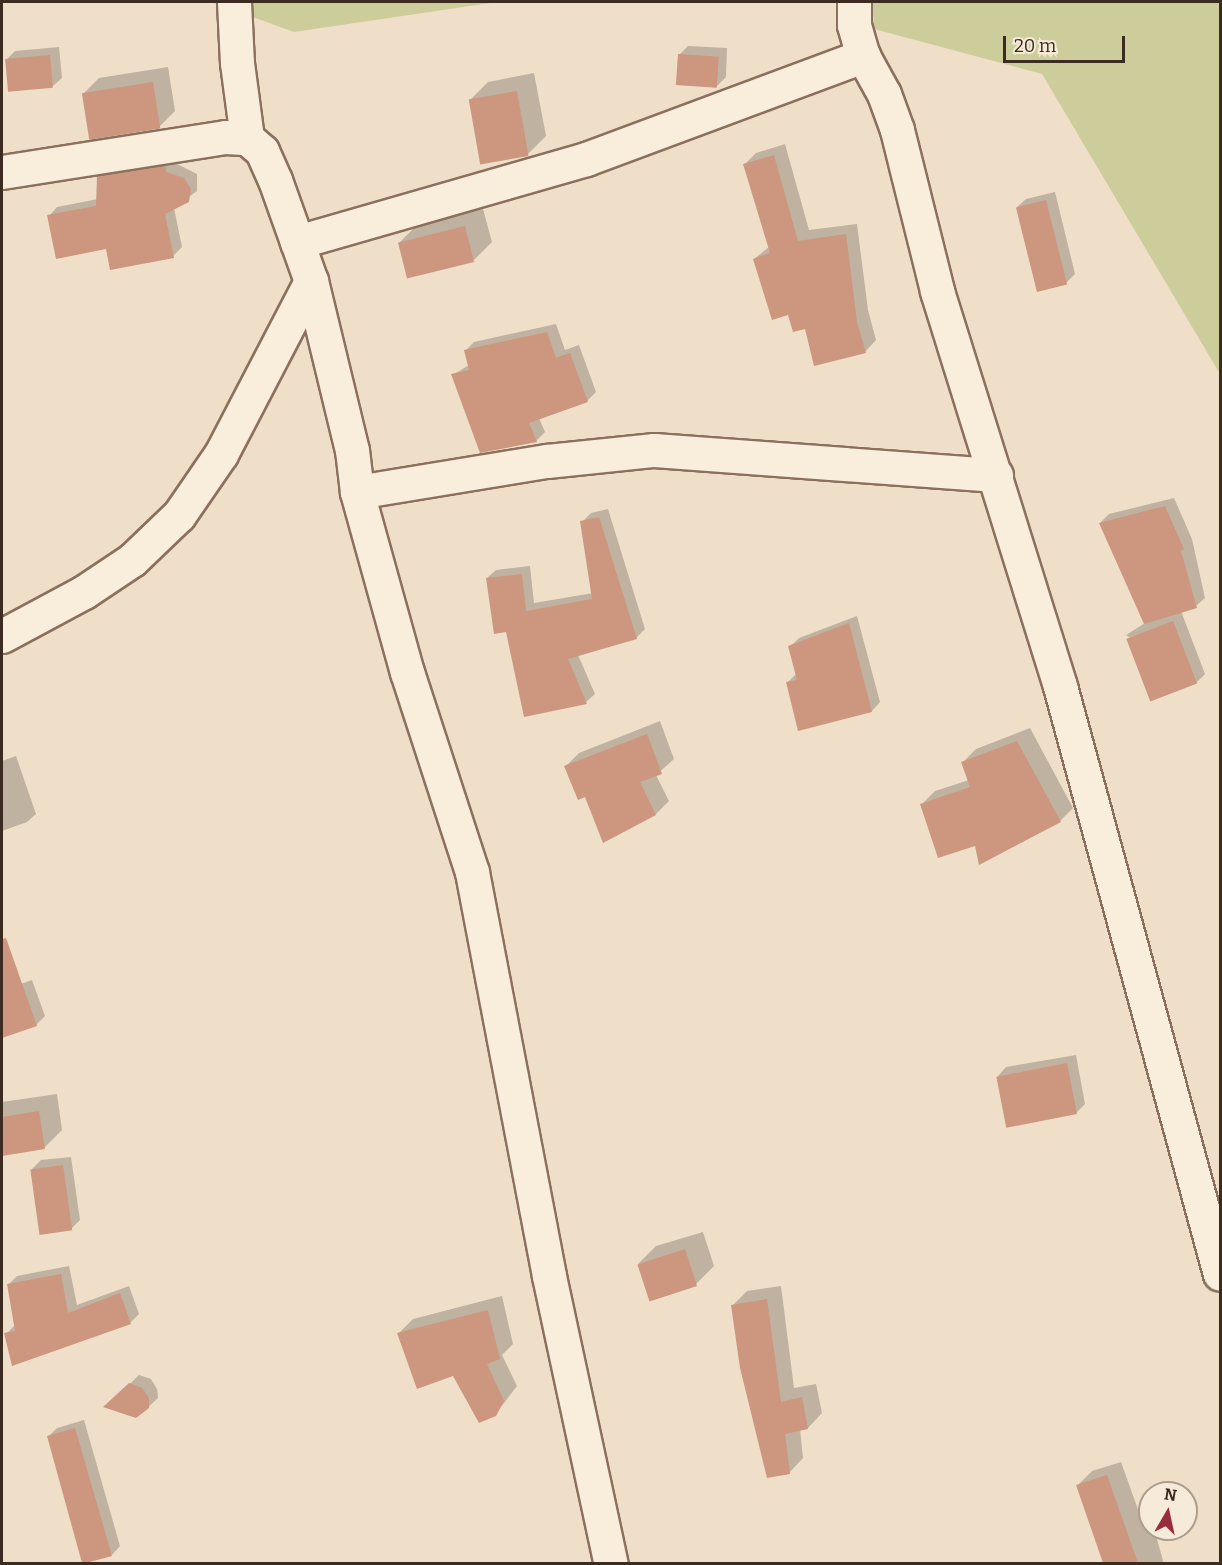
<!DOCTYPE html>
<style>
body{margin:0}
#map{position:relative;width:1222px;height:1565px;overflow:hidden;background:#efdfc9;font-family:Bitter,serif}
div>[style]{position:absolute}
.green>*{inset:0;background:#cdcd9c}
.shadow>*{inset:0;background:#0003}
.building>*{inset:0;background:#cc967f;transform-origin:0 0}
.roads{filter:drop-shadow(2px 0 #8b705d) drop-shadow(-2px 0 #8b705d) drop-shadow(0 2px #8b705d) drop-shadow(0 -2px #8b705d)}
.minor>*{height:33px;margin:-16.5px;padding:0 16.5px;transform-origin:16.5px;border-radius:16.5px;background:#f9eddc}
span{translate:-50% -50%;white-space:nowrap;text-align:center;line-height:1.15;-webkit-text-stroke:5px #f6ead9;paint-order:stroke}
.frame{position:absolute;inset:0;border:3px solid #3c2b21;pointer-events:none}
.north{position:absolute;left:1138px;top:1481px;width:60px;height:60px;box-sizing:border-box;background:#f6ead9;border:2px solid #ac9e8f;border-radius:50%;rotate:9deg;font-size:16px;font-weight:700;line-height:24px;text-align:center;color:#3c2b21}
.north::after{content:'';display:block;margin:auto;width:21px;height:27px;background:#9a2d3b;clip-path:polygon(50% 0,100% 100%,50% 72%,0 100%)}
.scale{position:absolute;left:1003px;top:36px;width:122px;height:27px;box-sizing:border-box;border:3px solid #3c2b21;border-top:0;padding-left:8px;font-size:18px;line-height:21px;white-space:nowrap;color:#3c2b21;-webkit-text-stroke:4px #f6ead9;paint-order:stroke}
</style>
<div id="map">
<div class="green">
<i style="clip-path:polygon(211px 2px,497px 2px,294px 32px)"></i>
<i style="clip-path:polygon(872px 2px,1220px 2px,1220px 374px,1042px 74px,874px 29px)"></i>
</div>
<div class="shadow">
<i style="clip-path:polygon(688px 46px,727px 48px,726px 77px,717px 86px,679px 55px)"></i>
<i style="clip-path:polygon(59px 47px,62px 78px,53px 86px,6px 60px,15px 51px)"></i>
<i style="clip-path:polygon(168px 67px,175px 111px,159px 127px,83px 94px,99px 78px)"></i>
<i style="clip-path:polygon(534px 73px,546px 136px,528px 154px,470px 100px,488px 82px)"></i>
<i style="clip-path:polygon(785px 144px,809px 230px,857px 224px,868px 310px,876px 340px,865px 352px,806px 327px,789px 313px,754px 259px,769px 247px,745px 164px,756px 153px)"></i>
<i style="clip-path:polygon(174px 157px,175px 163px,197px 174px,197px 191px,174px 208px,182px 247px,173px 256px,107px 247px,49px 216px,57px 207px,98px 199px,99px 177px,108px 168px)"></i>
<i style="clip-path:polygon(1055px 192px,1075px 274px,1066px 283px,1017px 207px,1026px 199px)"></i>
<i style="clip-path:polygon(483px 209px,492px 242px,474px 260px,408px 277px,399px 243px,417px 225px)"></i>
<i style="clip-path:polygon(556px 324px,565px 350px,579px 345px,596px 392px,587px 401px,539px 418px,545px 432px,536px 441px,453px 375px,469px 365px,465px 351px,474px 342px)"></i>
<i style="clip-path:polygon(1174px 498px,1192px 539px,1205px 598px,1196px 606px,1181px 611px,1205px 674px,1196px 683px,1126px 635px,1145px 623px,1100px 523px,1109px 514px)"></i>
<i style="clip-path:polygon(608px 509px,645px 629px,636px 638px,578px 655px,595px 694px,586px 702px,507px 630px,487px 578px,496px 570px,530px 566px,534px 603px,593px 593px,582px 522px,591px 513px)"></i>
<i style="clip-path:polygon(857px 616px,880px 702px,872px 711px,787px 683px,797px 673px,790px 647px,799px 638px)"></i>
<i style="clip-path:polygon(660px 721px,674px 759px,656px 775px,669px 801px,656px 814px,586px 795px,566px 766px,579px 753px)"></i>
<i style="clip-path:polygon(1030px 728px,1073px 808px,1060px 821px,921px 805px,935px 791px,969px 780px,963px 762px,976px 749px)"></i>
<i style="clip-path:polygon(16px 756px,36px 814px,27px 822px,2px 831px,2px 761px)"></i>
<i style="clip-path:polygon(32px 980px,45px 1016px,36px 1025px,3px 1036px,2px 991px)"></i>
<i style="clip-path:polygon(1076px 1055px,1085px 1104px,1076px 1113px,998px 1076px,1006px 1067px)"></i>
<i style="clip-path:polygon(57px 1094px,62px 1130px,44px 1148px,2px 1154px,2px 1102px)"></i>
<i style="clip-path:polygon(71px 1157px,80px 1220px,71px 1229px,32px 1169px,41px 1160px)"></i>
<i style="clip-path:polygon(703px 1232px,714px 1266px,696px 1284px,638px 1264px,656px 1246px)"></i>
<i style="clip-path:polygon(69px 1266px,77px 1305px,129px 1286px,139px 1314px,131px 1322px,13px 1364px,6px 1334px,15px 1325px,8px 1285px,17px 1276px)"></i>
<i style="clip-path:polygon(781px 1286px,794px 1388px,816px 1384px,822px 1413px,808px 1428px,800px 1429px,803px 1458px,789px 1473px,733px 1305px,747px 1291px)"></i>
<i style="clip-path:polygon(502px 1296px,513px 1344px,502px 1355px,517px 1386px,495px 1415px,454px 1374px,399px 1333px,413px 1319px)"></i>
<i style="clip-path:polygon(139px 1375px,151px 1379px,157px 1389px,158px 1398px,141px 1414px,130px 1416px,106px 1407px)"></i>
<i style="clip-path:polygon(84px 1420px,120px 1546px,112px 1555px,48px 1437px,57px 1428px)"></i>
<i style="clip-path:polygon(1121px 1462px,1145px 1529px,1154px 1529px,1164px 1564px,1105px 1564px,1078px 1485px,1092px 1471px)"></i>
</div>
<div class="building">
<i style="left:678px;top:54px;width:41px;height:31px;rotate:4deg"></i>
<i style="left:50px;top:55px;width:33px;height:45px;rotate:85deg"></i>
<i style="left:153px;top:82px;width:47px;height:72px;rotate:81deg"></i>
<i style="left:517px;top:91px;width:66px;height:49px;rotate:80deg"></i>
<i style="clip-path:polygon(774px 155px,798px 241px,846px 234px,857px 322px,866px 353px,814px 366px,805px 329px,793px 332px,788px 315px,772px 320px,753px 259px,770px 253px,743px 164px)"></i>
<i style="clip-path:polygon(165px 165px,166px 172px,184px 178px,191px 189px,189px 202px,165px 214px,174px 258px,110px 270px,106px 249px,56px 259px,47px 215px,96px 206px,97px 176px)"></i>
<i style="left:1046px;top:200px;width:87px;height:31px;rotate:76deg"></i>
<i style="left:465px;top:226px;width:37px;height:69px;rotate:76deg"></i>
<i style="clip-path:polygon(547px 332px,556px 358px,570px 353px,588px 402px,529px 423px,537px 442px,480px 453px,451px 374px,469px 370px,464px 350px)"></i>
<i style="clip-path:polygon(1165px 506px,1184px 549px,1181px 551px,1197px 608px,1144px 624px,1099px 523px)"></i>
<i style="clip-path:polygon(599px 517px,637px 639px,568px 659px,587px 704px,524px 717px,506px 632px,494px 634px,486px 578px,522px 574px,526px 611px,592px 599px,580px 521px)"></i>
<i style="left:1173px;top:621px;width:67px;height:50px;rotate:69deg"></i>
<i style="clip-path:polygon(849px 623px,872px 712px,798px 731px,786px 682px,797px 680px,788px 646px)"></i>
<i style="clip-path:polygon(647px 734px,662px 774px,640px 782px,656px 815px,603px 843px,585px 797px,578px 800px,564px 766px)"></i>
<i style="clip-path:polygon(1017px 741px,1061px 822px,979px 865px,975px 846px,938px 858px,920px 804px,970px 787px,961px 762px)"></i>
<i style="clip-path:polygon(6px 938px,37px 1026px,2px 1038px,2px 939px)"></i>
<i style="left:1067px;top:1063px;width:52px;height:72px;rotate:79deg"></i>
<i style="clip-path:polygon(39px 1111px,45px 1149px,2px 1156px,2px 1117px)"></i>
<i style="left:63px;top:1165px;width:66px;height:33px;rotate:82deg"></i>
<i style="left:685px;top:1249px;width:39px;height:50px;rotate:72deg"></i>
<i style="clip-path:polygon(61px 1274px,68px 1313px,120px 1293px,131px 1324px,12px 1366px,4px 1333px,15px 1331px,7px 1284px)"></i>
<i style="clip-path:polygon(767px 1299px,781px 1402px,802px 1397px,808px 1429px,785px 1434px,790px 1474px,767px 1478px,740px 1368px,731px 1305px)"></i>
<i style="clip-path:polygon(488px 1310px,500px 1359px,487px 1364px,504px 1401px,496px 1416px,479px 1423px,453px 1376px,417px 1389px,397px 1333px)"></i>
<i style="clip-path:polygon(129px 1383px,142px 1388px,149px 1398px,149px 1408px,136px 1418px,103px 1407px)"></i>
<i style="clip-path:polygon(75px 1428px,112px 1556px,86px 1563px,82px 1563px,47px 1436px)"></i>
<i style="clip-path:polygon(1107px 1475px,1138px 1563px,1103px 1563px,1076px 1485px)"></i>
</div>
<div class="roads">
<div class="minor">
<i style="left:234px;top:2px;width:61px;rotate:87.2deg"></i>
<i style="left:237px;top:63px;width:76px;rotate:82.4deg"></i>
<i style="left:854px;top:2px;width:23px;rotate:90deg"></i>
<i style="left:854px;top:25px;width:32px;rotate:74deg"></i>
<i style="left:863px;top:56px;width:43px;rotate:61.1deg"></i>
<i style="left:884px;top:94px;width:38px;rotate:70deg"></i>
<i style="left:897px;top:130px;width:166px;rotate:76deg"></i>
<i style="left:937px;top:291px;width:414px;rotate:72.7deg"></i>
<i style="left:1060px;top:686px;width:609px;rotate:74.78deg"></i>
<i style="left:2px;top:172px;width:226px;rotate:-8.9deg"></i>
<i style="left:225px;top:137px;width:22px;rotate:3deg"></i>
<i style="left:247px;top:138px;width:20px;rotate:41deg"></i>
<i style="left:262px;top:151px;width:32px;rotate:66deg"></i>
<i style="left:275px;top:180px;width:107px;rotate:70.4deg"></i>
<i style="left:311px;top:281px;width:174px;rotate:76.4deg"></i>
<i style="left:352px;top:450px;width:42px;rotate:83.2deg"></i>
<i style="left:357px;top:492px;width:187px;rotate:74.5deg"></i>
<i style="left:407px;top:672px;width:210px;rotate:72deg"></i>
<i style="left:472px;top:872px;width:411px;rotate:79.2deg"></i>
<i style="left:549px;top:1276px;width:295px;rotate:77.9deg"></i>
<i style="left:297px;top:242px;width:301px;rotate:-16deg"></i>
<i style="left:586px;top:159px;width:296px;rotate:-20.4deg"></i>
<i style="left:357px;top:492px;width:193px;rotate:-9.3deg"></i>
<i style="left:547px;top:461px;width:108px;rotate:-5.9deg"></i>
<i style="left:654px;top:450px;width:343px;rotate:4.2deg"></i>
<i style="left:2px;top:636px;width:93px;rotate:-28.2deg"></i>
<i style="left:84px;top:592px;width:58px;rotate:-33.7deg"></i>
<i style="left:132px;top:560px;width:65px;rotate:-43.8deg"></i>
<i style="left:179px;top:515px;width:74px;rotate:-55.5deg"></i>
<i style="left:221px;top:454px;width:195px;rotate:-62.5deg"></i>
</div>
</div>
<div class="frame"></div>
<div class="north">N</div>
<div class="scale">20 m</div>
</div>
